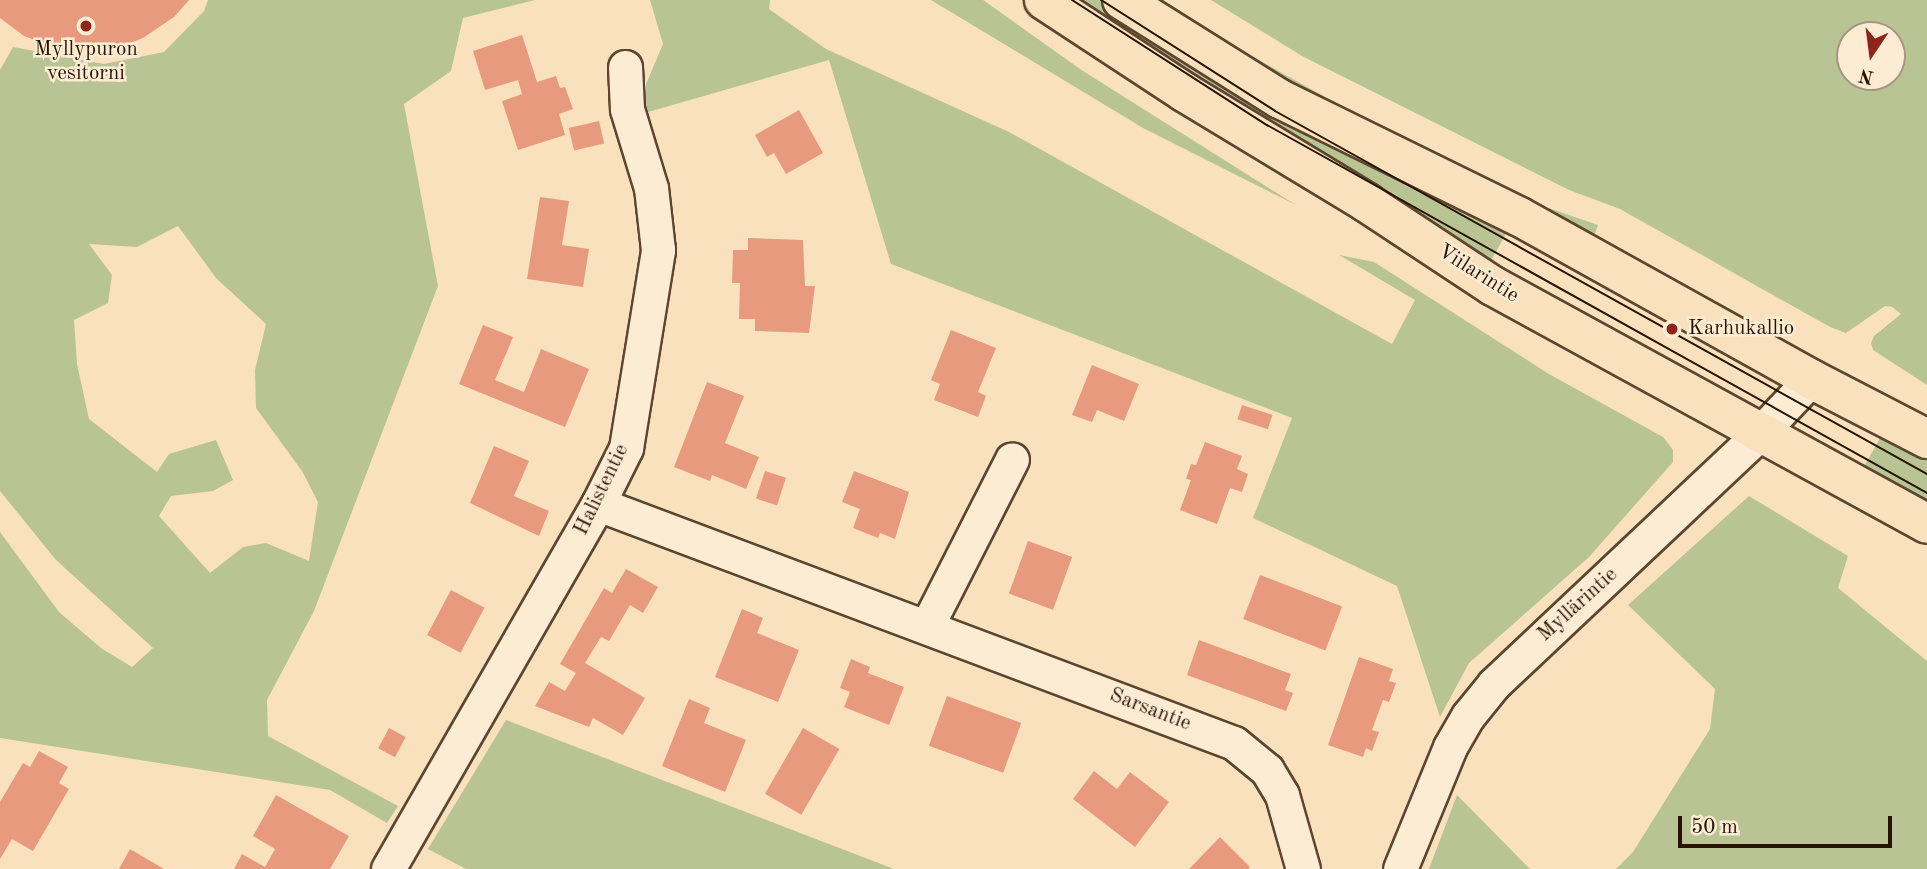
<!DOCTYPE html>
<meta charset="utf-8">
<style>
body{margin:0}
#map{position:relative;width:1927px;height:869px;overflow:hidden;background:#fae1bd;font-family:"Old Standard TT",serif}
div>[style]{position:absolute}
.green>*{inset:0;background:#b9c495}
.building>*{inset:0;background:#e79a7d;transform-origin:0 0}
.roads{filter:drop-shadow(2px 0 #5c462f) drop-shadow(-2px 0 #5c462f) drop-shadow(0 2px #5c462f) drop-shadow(0 -2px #5c462f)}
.minor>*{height:33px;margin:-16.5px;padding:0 16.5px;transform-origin:16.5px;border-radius:16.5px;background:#fcecd4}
.major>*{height:38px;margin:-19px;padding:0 19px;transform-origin:19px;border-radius:19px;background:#fae1bd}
.tram>*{height:2px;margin:-1px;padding:0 1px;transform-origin:1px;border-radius:1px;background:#271300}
.dots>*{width:19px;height:19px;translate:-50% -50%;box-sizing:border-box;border:4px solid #fcecd4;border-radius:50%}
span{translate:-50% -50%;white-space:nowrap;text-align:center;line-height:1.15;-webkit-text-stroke:5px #fcecd4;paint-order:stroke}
.poi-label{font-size:21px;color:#271300}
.left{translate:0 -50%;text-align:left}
.street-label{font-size:21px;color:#271300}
.north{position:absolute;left:1836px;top:21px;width:70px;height:70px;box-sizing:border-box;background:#fcecd4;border:2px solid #a7957f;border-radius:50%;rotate:193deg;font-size:19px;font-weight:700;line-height:28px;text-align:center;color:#271300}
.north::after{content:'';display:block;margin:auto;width:24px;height:32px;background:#8f2418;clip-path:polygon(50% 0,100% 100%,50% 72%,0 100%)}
.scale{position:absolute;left:1678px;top:816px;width:214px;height:32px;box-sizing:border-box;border:4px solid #271300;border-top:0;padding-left:9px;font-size:21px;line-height:24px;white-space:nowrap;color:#271300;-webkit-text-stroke:5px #fcecd4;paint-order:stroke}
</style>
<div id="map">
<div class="green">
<i style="clip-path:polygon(evenodd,208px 0,535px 0,463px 18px,451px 71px,404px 104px,438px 286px,314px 611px,267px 700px,268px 736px,398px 806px,387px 823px,330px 790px,0 738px,0 532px,59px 612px,101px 648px,132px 667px,153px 648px,56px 560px,0 491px,0 70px,13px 47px,104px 64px,164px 52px,204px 11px,208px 0,178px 226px,216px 278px,266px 324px,255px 370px,256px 408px,302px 471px,318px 502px,309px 561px,266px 543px,243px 547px,210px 573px,159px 516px,171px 496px,213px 491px,233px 480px,216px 440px,169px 454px,157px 472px,89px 419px,77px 364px,74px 320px,108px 303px,112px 275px,89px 244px,137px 247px,178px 226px)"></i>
<i style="clip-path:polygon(650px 0,770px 0,769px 9px,826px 49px,1009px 132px,1392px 344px,1415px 300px,1339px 255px,1374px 262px,1549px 374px,1663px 437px,1673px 450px,1673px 462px,1589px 557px,1469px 663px,1440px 717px,1397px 586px,1253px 518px,1292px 418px,891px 264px,829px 60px,641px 114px,638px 103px,663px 44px)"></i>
<i style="clip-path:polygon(931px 0,983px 0,1083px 71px,1296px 205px,1143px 128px)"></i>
<i style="clip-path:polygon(1056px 0,1106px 0,1511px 225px,1485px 271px)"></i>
<i style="clip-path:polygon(1141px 0,1163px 0,1241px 50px,1350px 111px,1534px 203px,1598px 225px,1593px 239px,1345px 122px)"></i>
<i style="clip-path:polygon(evenodd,1211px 0,1927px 0,1927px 385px,1873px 350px,1871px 343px,1874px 336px,1901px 314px,1892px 307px,1885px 306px,1846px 333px,1830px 327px,1620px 209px,1569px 190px,1302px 56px,1211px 0,1850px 35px,1892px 35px,1892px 77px,1850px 77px,1850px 35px)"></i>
<i style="clip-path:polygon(1884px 431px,1927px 455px,1927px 516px,1858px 477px)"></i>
<i style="clip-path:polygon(1749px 496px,1848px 556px,1838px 588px,1927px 661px,1927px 869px,1616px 869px,1633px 852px,1710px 729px,1715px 689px,1628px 605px)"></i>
<i style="clip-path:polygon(506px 720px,631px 768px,894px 869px,466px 869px,428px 849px)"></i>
<i style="clip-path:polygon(1457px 795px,1530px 869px,1429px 869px)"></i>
</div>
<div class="building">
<i style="clip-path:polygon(0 0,189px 0,174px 17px,143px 38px,120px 47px,84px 51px,59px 49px,24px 36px,0 18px)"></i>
<i style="clip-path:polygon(522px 35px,537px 82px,556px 76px,560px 88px,565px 87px,573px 109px,559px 114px,565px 135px,518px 150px,502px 101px,522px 94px,518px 80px,485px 90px,473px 51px)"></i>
<i style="clip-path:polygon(799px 110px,823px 153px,786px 174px,774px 153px,767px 157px,755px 135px)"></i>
<i style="left:599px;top:121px;width:23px;height:31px;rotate:77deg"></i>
<i style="clip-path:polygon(540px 197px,569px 201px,562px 245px,589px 249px,583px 287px,527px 279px)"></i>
<i style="clip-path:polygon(748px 238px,803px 240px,805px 286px,815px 286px,809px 333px,755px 331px,755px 319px,739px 319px,740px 283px,732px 283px,733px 250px,748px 250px)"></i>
<i style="clip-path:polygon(483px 325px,513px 337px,495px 380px,524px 392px,541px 349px,589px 369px,565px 427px,459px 384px)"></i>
<i style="clip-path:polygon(951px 330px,996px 348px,978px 392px,986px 396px,978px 417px,934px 400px,940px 384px,931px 380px)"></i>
<i style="clip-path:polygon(1092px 365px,1139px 384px,1124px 421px,1097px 410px,1092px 422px,1072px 415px)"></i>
<i style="clip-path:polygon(707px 382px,744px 396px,725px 443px,759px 457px,746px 489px,712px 475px,710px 481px,674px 467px)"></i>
<i style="left:1242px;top:405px;width:32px;height:15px;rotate:18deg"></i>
<i style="clip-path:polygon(1205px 442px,1242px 456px,1237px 469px,1248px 474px,1242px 492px,1230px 488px,1217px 524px,1180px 510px,1191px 480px,1186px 479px,1191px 464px,1196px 465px)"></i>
<i style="clip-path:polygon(494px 446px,529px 461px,514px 496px,549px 511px,539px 536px,470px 503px)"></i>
<i style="left:765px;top:471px;width:22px;height:29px;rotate:18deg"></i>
<i style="clip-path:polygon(854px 471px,909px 492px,895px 539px,880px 533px,878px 538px,853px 528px,860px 509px,842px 502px)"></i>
<i style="left:1028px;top:541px;width:47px;height:56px;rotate:20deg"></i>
<i style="clip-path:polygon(626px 569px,658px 587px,643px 613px,630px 605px,609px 641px,601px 637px,585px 663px,645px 698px,623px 735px,593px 718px,589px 727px,535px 706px,549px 682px,565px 691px,576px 673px,560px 664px,604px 588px,612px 593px)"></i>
<i style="left:1260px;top:575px;width:88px;height:47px;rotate:21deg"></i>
<i style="left:451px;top:590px;width:38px;height:51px;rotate:28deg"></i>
<i style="clip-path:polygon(742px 609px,763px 618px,757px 633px,799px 650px,778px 702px,715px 677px)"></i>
<i style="clip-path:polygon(1199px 640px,1291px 674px,1285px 690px,1293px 693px,1286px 711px,1187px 675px)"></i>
<i style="clip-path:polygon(1359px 657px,1393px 669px,1389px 681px,1396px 683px,1389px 702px,1383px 700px,1372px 730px,1379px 732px,1372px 751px,1366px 748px,1363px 757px,1328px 745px)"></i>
<i style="clip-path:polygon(851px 659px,870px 667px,868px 673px,904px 687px,889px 725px,844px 707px,850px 692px,840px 688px)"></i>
<i style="left:947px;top:696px;width:79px;height:53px;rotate:20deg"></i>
<i style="clip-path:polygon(689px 699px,710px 708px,704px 723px,746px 740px,725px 792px,662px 766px)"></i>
<i style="left:389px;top:728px;width:19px;height:23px;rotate:28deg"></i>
<i style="left:803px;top:728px;width:42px;height:76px;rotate:30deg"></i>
<i style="clip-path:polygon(39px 751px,68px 767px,59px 783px,69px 789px,33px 851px,12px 839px,0 859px,0 802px,23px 763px,30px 767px)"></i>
<i style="clip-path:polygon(1094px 771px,1117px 789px,1130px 772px,1169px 802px,1135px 847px,1073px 799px)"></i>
<i style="clip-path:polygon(276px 795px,349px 836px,330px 869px,234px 869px,242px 854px,265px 867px,275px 849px,253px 836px)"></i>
<i style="clip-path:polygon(1220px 837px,1250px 867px,1248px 869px,1189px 869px)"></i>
<i style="clip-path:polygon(130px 849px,164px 869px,119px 869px)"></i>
</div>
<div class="roads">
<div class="minor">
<i style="left:598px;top:504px;width:679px;rotate:20.6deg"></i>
<i style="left:1234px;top:743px;width:43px;rotate:39.3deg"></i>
<i style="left:1267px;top:770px;width:29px;rotate:59deg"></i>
<i style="left:1282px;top:795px;width:77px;rotate:74.2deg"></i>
<i style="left:927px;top:626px;width:187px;rotate:-63deg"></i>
<i style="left:388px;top:869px;width:421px;rotate:-60.1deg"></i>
<i style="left:598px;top:504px;width:63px;rotate:-63.4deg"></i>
<i style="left:626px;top:448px;width:201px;rotate:-80.8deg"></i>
<i style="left:658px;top:250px;width:62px;rotate:-96.4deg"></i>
<i style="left:651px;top:188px;width:83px;rotate:-106.9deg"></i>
<i style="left:627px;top:109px;width:42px;rotate:-92.7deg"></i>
<i style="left:1400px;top:869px;width:132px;rotate:-67.7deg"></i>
<i style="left:1450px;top:747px;width:36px;rotate:-60deg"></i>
<i style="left:1468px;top:716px;width:41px;rotate:-50.9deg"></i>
<i style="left:1494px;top:684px;width:367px;rotate:-43.3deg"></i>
<i style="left:1761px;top:432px;width:73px;rotate:-46.7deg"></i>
</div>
<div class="major">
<i style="left:1044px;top:0;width:168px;rotate:33.3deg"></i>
<i style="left:1184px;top:92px;width:214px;rotate:31.2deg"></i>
<i style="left:1367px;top:203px;width:151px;rotate:33.4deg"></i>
<i style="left:1493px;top:286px;width:495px;rotate:28.7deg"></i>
<i style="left:1122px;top:0;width:186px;rotate:32.1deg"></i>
<i style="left:1280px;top:99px;width:267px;rotate:26.2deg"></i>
<i style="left:1520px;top:217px;width:333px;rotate:29.1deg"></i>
<i style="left:1811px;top:379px;width:131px;rotate:27.3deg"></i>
</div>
</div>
<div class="tram">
<i style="left:1072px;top:0;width:232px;rotate:32.7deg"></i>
<i style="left:1267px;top:125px;width:756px;rotate:29.14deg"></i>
<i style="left:1101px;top:0;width:206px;rotate:32.5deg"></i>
<i style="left:1275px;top:111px;width:746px;rotate:29.11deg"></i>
</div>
<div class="dots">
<i style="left:86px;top:26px;background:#8f2418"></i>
<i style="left:1672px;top:329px;background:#8f2418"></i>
</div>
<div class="poi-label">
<span style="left:86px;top:62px">Myllypuron<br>vesitorni</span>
<span class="left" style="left:1688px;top:329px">Karhukallio</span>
</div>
<div class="street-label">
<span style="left:1478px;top:274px;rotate:32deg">Viilarintie</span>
<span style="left:602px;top:490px;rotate:-64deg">Halistentie</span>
<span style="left:1578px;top:605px;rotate:-42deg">Myllärintie</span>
<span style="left:1150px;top:710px;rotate:21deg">Sarsantie</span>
</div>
<div class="north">N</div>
<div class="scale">50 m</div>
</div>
